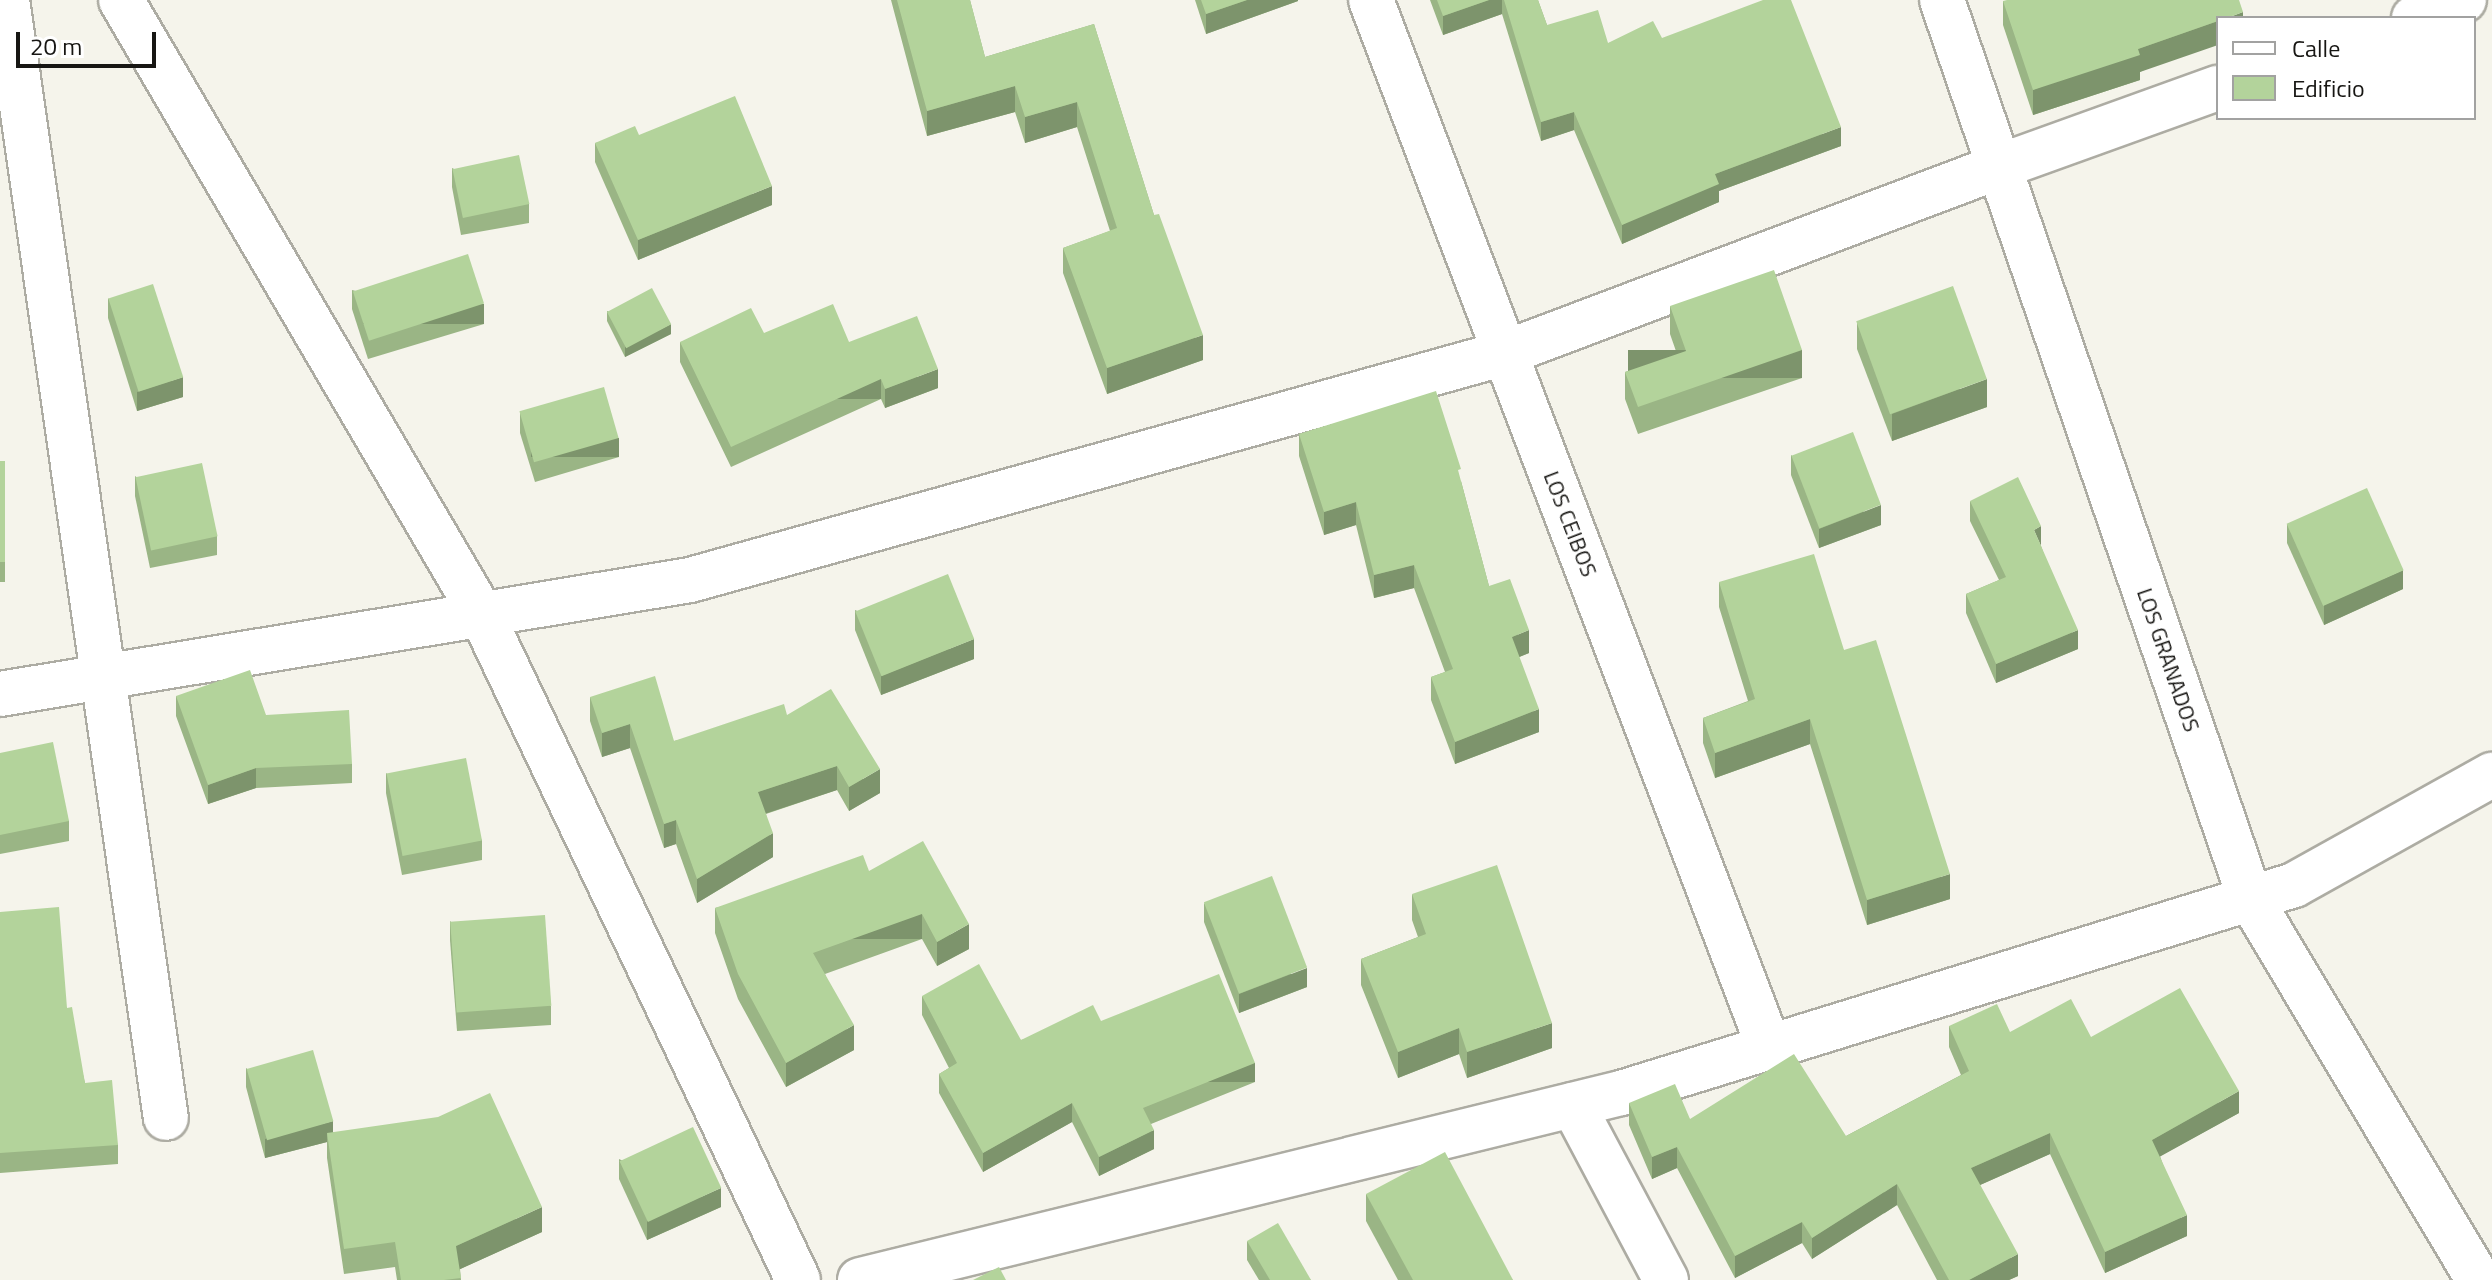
<!DOCTYPE html>
<style>
body{margin:0}
#map{position:relative;width:2492px;height:1280px;overflow:hidden;background:#f5f4eb;font-family:"Titillium Web",sans-serif}
div>[style]{position:absolute}
.roads{filter:drop-shadow(2px 0 #adaca3) drop-shadow(-2px 0 #adaca3) drop-shadow(0 2px #adaca3) drop-shadow(0 -2px #adaca3)}
.minor>*{height:44px;margin:-22px;padding:0 22px;transform-origin:22px;border-radius:22px;background:#fff}
.tertiary>*{height:44px;margin:-22px;padding:0 22px;transform-origin:22px;border-radius:22px;background:#fff}
.wall>*{inset:0;background:#9ab585;transform-origin:0 0}
.shaded-wall>*{inset:0;background:#7d946c;transform-origin:0 0}
.building>*{inset:0;background:#b3d39b;transform-origin:0 0}
span{translate:-50% -50%;white-space:nowrap;text-align:center;line-height:1.15;-webkit-text-stroke:6px #fff;paint-order:stroke}
.street-label{font-size:22px;color:#171613}
.legend{position:absolute;left:2216px;top:16px;width:260px;height:104px;box-sizing:border-box;background:#fff;border:2px solid #a2a2a1;margin:0;padding:10px 14px;list-style:none;font-size:24px;color:#171613}
.legend li{display:flex;align-items:center;gap:16px;height:40px}
.legend b{width:40px;border:2px solid #a2a2a1}
.scale{position:absolute;left:16px;top:32px;width:140px;height:36px;box-sizing:border-box;border:4px solid #171613;border-top:0;padding-left:10px;font-size:24px;line-height:28px;white-space:nowrap;color:#171613;-webkit-text-stroke:6px #fff;paint-order:stroke}
</style>
<div id="map">
<div class="roads">
<div class="minor">
<i style="left:7px;top:0;width:1129px;rotate:81.91deg"></i>
<i style="left:121px;top:0;width:713px;rotate:59.59deg"></i>
<i style="left:482px;top:615px;width:736px;rotate:64.58deg"></i>
<i style="left:1371px;top:0;width:1120px;rotate:69.19deg"></i>
<i style="left:1942px;top:0;width:949px;rotate:71.07deg"></i>
<i style="left:2250px;top:898px;width:445px;rotate:59.1deg"></i>
<i style="left:2414px;top:18px;width:53px;rotate:-19.8deg"></i>
<i style="left:0;top:694px;width:699px;rotate:-9.38deg"></i>
<i style="left:690px;top:580px;width:846px;rotate:-15.56deg"></i>
<i style="left:1505px;top:353px;width:527px;rotate:-20.67deg"></i>
<i style="left:1998px;top:167px;width:234px;rotate:-19.8deg"></i>
<i style="left:1573px;top:1105px;width:198px;rotate:62deg"></i>
</div>
<div class="tertiary">
<i style="left:860px;top:1280px;width:784px;rotate:-13.81deg"></i>
<i style="left:1621px;top:1093px;width:704px;rotate:-17.17deg"></i>
<i style="left:2294px;top:885px;width:227px;rotate:-29.1deg"></i>
</div>
</div>
<div class="wall">
<i style="clip-path:polygon(891px 0,970px 0,985px 57px,1094px 24px,1154px 215px,1203px 360px,1107px 394px,1063px 273px,1063px 248px,1110px 231px,1077px 127px,1025px 143px,1015px 112px,927px 136px)"></i>
<i style="clip-path:polygon(1195px 0,1298px 0,1298px 1px,1206px 34px)"></i>
<i style="clip-path:polygon(1430px 0,1538px 0,1547px 25px,1608px 43px,1662px 38px,1841px 146px,1719px 191px,1719px 202px,1622px 244px,1574px 130px,1541px 141px,1502px 14px,1443px 35px)"></i>
<i style="clip-path:polygon(2003px 1px,2243px 18px,2140px 72px,2140px 80px,2033px 115px,2003px 25px)"></i>
<i style="clip-path:polygon(639px 135px,772px 205px,638px 260px,595px 162px,595px 143px)"></i>
<i style="clip-path:polygon(452px 168px,529px 204px,529px 223px,461px 235px,452px 187px)"></i>
<i style="clip-path:polygon(352px 290px,484px 324px,368px 359px,352px 309px)"></i>
<i style="clip-path:polygon(108px 298px,183px 397px,137px 411px,108px 318px)"></i>
<i style="clip-path:polygon(1670px 306px,1802px 378px,1638px 434px,1625px 399px,1625px 372px,1677px 354px,1670px 334px)"></i>
<i style="clip-path:polygon(607px 311px,671px 334px,625px 357px,607px 321px)"></i>
<i style="clip-path:polygon(1857px 322px,1987px 407px,1892px 441px,1857px 349px)"></i>
<i style="clip-path:polygon(764px 333px,849px 342px,938px 388px,885px 408px,881px 399px,731px 467px,680px 362px,680px 342px)"></i>
<i style="clip-path:polygon(520px 413px,619px 457px,535px 482px,520px 433px)"></i>
<i style="clip-path:polygon(1299px 434px,1461px 481px,1489px 586px,1529px 653px,1519px 657px,1539px 732px,1455px 764px,1431px 700px,1431px 677px,1445px 672px,1414px 588px,1374px 598px,1356px 525px,1324px 535px,1299px 456px)"></i>
<i style="clip-path:polygon(1791px 455px,1881px 525px,1819px 548px,1791px 475px)"></i>
<i style="left:0;top:461px;width:5px;height:121px"></i>
<i style="clip-path:polygon(135px 476px,217px 536px,217px 555px,150px 568px,135px 496px)"></i>
<i style="clip-path:polygon(1970px 501px,2041px 546px,2078px 649px,1996px 683px,1966px 613px,1966px 594px,1999px 580px,1970px 521px)"></i>
<i style="clip-path:polygon(2287px 524px,2403px 589px,2324px 625px,2287px 543px)"></i>
<i style="clip-path:polygon(1719px 582px,1844px 650px,1950px 899px,1867px 925px,1810px 744px,1715px 778px,1703px 743px,1703px 718px,1748px 701px,1719px 607px)"></i>
<i style="clip-path:polygon(855px 610px,974px 659px,881px 695px,855px 630px)"></i>
<i style="clip-path:polygon(176px 696px,266px 715px,352px 764px,352px 783px,256px 788px,208px 804px,176px 716px)"></i>
<i style="clip-path:polygon(590px 697px,674px 741px,787px 715px,880px 793px,849px 811px,837px 790px,766px 814px,773px 857px,697px 903px,676px 844px,664px 848px,630px 748px,602px 757px,590px 721px)"></i>
<i style="clip-path:polygon(0 753px,69px 821px,69px 841px,0 854px)"></i>
<i style="clip-path:polygon(386px 773px,482px 840px,482px 860px,402px 875px,386px 793px)"></i>
<i style="clip-path:polygon(869px 871px,969px 949px,937px 966px,922px 939px,825px 974px,854px 1050px,786px 1087px,738px 999px,715px 933px,715px 908px)"></i>
<i style="clip-path:polygon(1412px 894px,1552px 1048px,1467px 1078px,1459px 1054px,1398px 1078px,1361px 985px,1361px 959px,1418px 937px,1412px 920px)"></i>
<i style="clip-path:polygon(1204px 903px,1307px 987px,1239px 1013px,1204px 922px)"></i>
<i style="clip-path:polygon(0 912px,67px 1008px,85px 1083px,118px 1145px,118px 1164px,0 1173px)"></i>
<i style="clip-path:polygon(450px 921px,551px 1006px,551px 1025px,457px 1031px,450px 940px)"></i>
<i style="clip-path:polygon(922px 996px,1021px 1040px,1101px 1021px,1255px 1082px,1151px 1124px,1154px 1149px,1099px 1176px,1072px 1122px,983px 1172px,939px 1093px,939px 1074px,949px 1068px,922px 1015px)"></i>
<i style="clip-path:polygon(1949px 1026px,2010px 1032px,2091px 1037px,2239px 1113px,2160px 1156px,2187px 1236px,2105px 1273px,2050px 1154px,1980px 1185px,2018px 1276px,2009px 1280px,1937px 1280px,1897px 1205px,1812px 1259px,1802px 1243px,1735px 1278px,1677px 1168px,1652px 1179px,1629px 1125px,1629px 1103px,1690px 1119px,1846px 1136px,1961px 1075px,1949px 1047px)"></i>
<i style="clip-path:polygon(246px 1068px,333px 1132px,542px 1232px,460px 1269px,461px 1280px,397px 1280px,395px 1267px,344px 1274px,327px 1158px,327px 1142px,265px 1158px,246px 1087px)"></i>
<i style="clip-path:polygon(619px 1159px,721px 1207px,647px 1240px,619px 1179px)"></i>
<i style="clip-path:polygon(1366px 1194px,1513px 1280px,1398px 1280px,1366px 1221px)"></i>
<i style="clip-path:polygon(1247px 1241px,1311px 1280px,1259px 1280px,1247px 1260px)"></i>
</div>
<div class="shaded-wall">
<i style="clip-path:polygon(1247px 0,1298px 0,1298px 1px,1206px 34px,1206px 14px)"></i>
<i style="clip-path:polygon(1489px 0,1502px 0,1502px 14px,1443px 35px,1443px 16px)"></i>
<i style="clip-path:polygon(2243px 12px,2243px 18px,2227px 18px)"></i>
<i style="clip-path:polygon(2218px 21px,2218px 45px,2140px 72px,2140px 80px,2033px 115px,2033px 90px,2138px 49px)"></i>
<i style="clip-path:polygon(1015px 86px,1015px 112px,927px 136px,927px 111px)"></i>
<i style="clip-path:polygon(1077px 102px,1077px 127px,1025px 143px,1025px 117px)"></i>
<i style="clip-path:polygon(1574px 112px,1574px 130px,1541px 141px,1541px 122px)"></i>
<i style="clip-path:polygon(1841px 127px,1841px 146px,1719px 191px,1719px 202px,1622px 244px,1622px 225px,1715px 174px)"></i>
<i style="clip-path:polygon(772px 186px,772px 205px,638px 260px,638px 240px)"></i>
<i style="left:484px;top:304px;width:20px;height:121px;rotate:90deg"></i>
<i style="clip-path:polygon(671px 324px,671px 334px,625px 357px,625px 347px)"></i>
<i style="clip-path:polygon(1203px 335px,1203px 360px,1107px 394px,1107px 368px)"></i>
<i style="left:1802px;top:350px;width:28px;height:174px;rotate:90deg"></i>
<i style="clip-path:polygon(938px 369px,938px 388px,885px 408px,885px 389px)"></i>
<i style="clip-path:polygon(183px 377px,183px 397px,137px 411px,137px 392px)"></i>
<i style="left:881px;top:379px;width:20px;height:165px;rotate:90deg"></i>
<i style="clip-path:polygon(1987px 379px,1987px 407px,1892px 441px,1892px 414px)"></i>
<i style="left:619px;top:438px;width:19px;height:88px;rotate:90deg"></i>
<i style="clip-path:polygon(1356px 502px,1356px 525px,1324px 535px,1324px 512px)"></i>
<i style="clip-path:polygon(1881px 505px,1881px 525px,1819px 548px,1819px 529px)"></i>
<i style="clip-path:polygon(2041px 526px,2041px 546px,2034px 530px)"></i>
<i style="clip-path:polygon(1414px 565px,1414px 588px,1374px 598px,1374px 575px)"></i>
<i style="clip-path:polygon(2403px 570px,2403px 589px,2324px 625px,2324px 605px)"></i>
<i style="clip-path:polygon(1529px 630px,1529px 653px,1512px 660px,1512px 637px)"></i>
<i style="clip-path:polygon(2078px 630px,2078px 649px,1996px 683px,1996px 664px)"></i>
<i style="clip-path:polygon(974px 639px,974px 659px,881px 695px,881px 676px)"></i>
<i style="clip-path:polygon(1539px 709px,1539px 732px,1455px 764px,1455px 742px)"></i>
<i style="clip-path:polygon(1810px 719px,1810px 744px,1715px 778px,1715px 753px)"></i>
<i style="clip-path:polygon(630px 724px,630px 748px,602px 757px,602px 733px)"></i>
<i style="clip-path:polygon(837px 766px,837px 790px,758px 816px,758px 792px)"></i>
<i style="clip-path:polygon(256px 768px,256px 788px,208px 804px,208px 785px)"></i>
<i style="clip-path:polygon(880px 769px,880px 793px,849px 811px,849px 787px)"></i>
<i style="clip-path:polygon(676px 820px,676px 844px,664px 848px,664px 824px)"></i>
<i style="clip-path:polygon(773px 833px,773px 857px,697px 903px,697px 879px)"></i>
<i style="clip-path:polygon(1950px 874px,1950px 899px,1867px 925px,1867px 900px)"></i>
<i style="left:922px;top:914px;width:25px;height:116px;rotate:90deg"></i>
<i style="clip-path:polygon(969px 924px,969px 949px,937px 966px,937px 942px)"></i>
<i style="clip-path:polygon(1307px 968px,1307px 987px,1239px 1013px,1239px 994px)"></i>
<i style="clip-path:polygon(1552px 1023px,1552px 1048px,1467px 1078px,1467px 1052px)"></i>
<i style="clip-path:polygon(854px 1025px,854px 1050px,786px 1087px,786px 1063px)"></i>
<i style="clip-path:polygon(1459px 1028px,1459px 1054px,1398px 1078px,1398px 1052px)"></i>
<i style="left:1255px;top:1063px;width:19px;height:121px;rotate:90deg"></i>
<i style="clip-path:polygon(2239px 1091px,2239px 1113px,2152px 1161px,2152px 1140px)"></i>
<i style="clip-path:polygon(1072px 1103px,1072px 1122px,983px 1172px,983px 1153px)"></i>
<i style="clip-path:polygon(333px 1121px,333px 1141px,327px 1133px,327px 1142px,265px 1158px,265px 1139px)"></i>
<i style="clip-path:polygon(1154px 1130px,1154px 1149px,1099px 1176px,1099px 1157px)"></i>
<i style="clip-path:polygon(2050px 1133px,2050px 1154px,1971px 1189px,1971px 1168px)"></i>
<i style="clip-path:polygon(1677px 1147px,1677px 1168px,1652px 1179px,1652px 1157px)"></i>
<i style="clip-path:polygon(1897px 1184px,1897px 1205px,1812px 1259px,1812px 1238px)"></i>
<i style="clip-path:polygon(721px 1188px,721px 1207px,647px 1240px,647px 1221px)"></i>
<i style="clip-path:polygon(542px 1207px,542px 1232px,456px 1271px,456px 1246px)"></i>
<i style="clip-path:polygon(2187px 1215px,2187px 1236px,2105px 1273px,2105px 1252px)"></i>
<i style="clip-path:polygon(1802px 1222px,1802px 1243px,1735px 1278px,1735px 1256px)"></i>
<i style="clip-path:polygon(2018px 1254px,2018px 1276px,2009px 1280px,1969px 1280px)"></i>
</div>
<div class="building">
<i style="clip-path:polygon(897px 0,970px 0,985px 57px,1094px 24px,1154px 215px,1159px 214px,1203px 335px,1107px 368px,1063px 248px,1117px 228px,1077px 102px,1025px 117px,1015px 86px,927px 111px)"></i>
<i style="clip-path:polygon(1201px 0,1247px 0,1206px 14px)"></i>
<i style="clip-path:polygon(1437px 0,1489px 0,1443px 16px)"></i>
<i style="clip-path:polygon(1504px 0,1538px 0,1547px 25px,1598px 10px,1608px 43px,1653px 21px,1662px 38px,1763px 0,1791px 0,1841px 127px,1715px 174px,1719px 184px,1622px 225px,1574px 112px,1541px 122px)"></i>
<i style="clip-path:polygon(2007px 0,2239px 0,2243px 12px,2227px 18px,2218px 18px,2218px 21px,2138px 49px,2140px 55px,2033px 90px,2003px 1px)"></i>
<i style="clip-path:polygon(735px 96px,772px 186px,638px 240px,595px 143px,635px 126px,639px 135px)"></i>
<i style="left:519px;top:155px;width:50px;height:68px;rotate:78deg"></i>
<i style="left:468px;top:254px;width:52px;height:121px;rotate:72deg"></i>
<i style="clip-path:polygon(1774px 270px,1802px 350px,1638px 407px,1625px 372px,1686px 351px,1670px 306px)"></i>
<i style="left:153px;top:284px;width:98px;height:47px;rotate:72deg"></i>
<i style="left:1953px;top:286px;width:99px;height:103px;rotate:70deg"></i>
<i style="left:652px;top:288px;width:41px;height:51px;rotate:62deg"></i>
<i style="clip-path:polygon(833px 304px,849px 342px,917px 316px,938px 369px,885px 389px,881px 379px,731px 447px,680px 342px,751px 308px,764px 333px)"></i>
<i style="left:604px;top:387px;width:53px;height:88px;rotate:74deg"></i>
<i style="clip-path:polygon(1436px 391px,1461px 469px,1458px 470px,1489px 586px,1510px 579px,1529px 630px,1512px 637px,1539px 709px,1455px 742px,1431px 677px,1453px 669px,1414px 565px,1374px 575px,1356px 502px,1324px 512px,1299px 434px)"></i>
<i style="left:1853px;top:432px;width:78px;height:66px;rotate:69deg"></i>
<i style="left:0;top:461px;width:5px;height:101px"></i>
<i style="left:202px;top:463px;width:75px;height:68px;rotate:78deg"></i>
<i style="clip-path:polygon(2018px 477px,2041px 526px,2034px 530px,2078px 630px,1996px 664px,1966px 594px,2006px 577px,1970px 501px)"></i>
<i style="left:2367px;top:488px;width:90px;height:88px;rotate:66deg"></i>
<i style="clip-path:polygon(1814px 554px,1844px 650px,1876px 640px,1950px 874px,1867px 900px,1810px 719px,1715px 753px,1703px 718px,1755px 699px,1719px 582px)"></i>
<i style="left:948px;top:574px;width:70px;height:100px;rotate:68deg"></i>
<i style="clip-path:polygon(250px 670px,266px 715px,349px 710px,352px 764px,256px 768px,208px 785px,176px 696px)"></i>
<i style="clip-path:polygon(655px 676px,674px 741px,784px 704px,787px 715px,831px 689px,880px 769px,849px 787px,837px 766px,758px 792px,773px 833px,697px 879px,676px 820px,664px 824px,630px 724px,602px 733px,590px 697px)"></i>
<i style="clip-path:polygon(53px 742px,69px 821px,0 835px,0 753px)"></i>
<i style="left:466px;top:758px;width:84px;height:81px;rotate:79deg"></i>
<i style="clip-path:polygon(923px 841px,969px 924px,937px 942px,922px 914px,813px 953px,854px 1025px,786px 1063px,738px 974px,715px 908px,863px 855px,869px 871px)"></i>
<i style="clip-path:polygon(1497px 865px,1552px 1023px,1467px 1052px,1459px 1028px,1398px 1052px,1361px 959px,1426px 934px,1412px 894px)"></i>
<i style="left:1272px;top:876px;width:98px;height:73px;rotate:69deg"></i>
<i style="clip-path:polygon(59px 907px,67px 1008px,72px 1007px,85px 1083px,112px 1080px,118px 1145px,0 1153px,0 912px)"></i>
<i style="left:545px;top:915px;width:91px;height:95px;rotate:86deg"></i>
<i style="clip-path:polygon(979px 964px,1021px 1040px,1093px 1005px,1101px 1021px,1219px 974px,1255px 1063px,1143px 1108px,1154px 1130px,1099px 1157px,1072px 1103px,983px 1153px,939px 1074px,957px 1063px,922px 996px)"></i>
<i style="clip-path:polygon(2180px 988px,2239px 1091px,2152px 1140px,2187px 1215px,2105px 1252px,2050px 1133px,1971px 1168px,2018px 1254px,1969px 1280px,1949px 1280px,1897px 1184px,1812px 1238px,1802px 1222px,1735px 1256px,1677px 1147px,1652px 1157px,1629px 1103px,1675px 1084px,1690px 1119px,1794px 1054px,1846px 1136px,1969px 1071px,1949px 1026px,1997px 1004px,2010px 1032px,2071px 999px,2091px 1037px)"></i>
<i style="left:313px;top:1050px;width:74px;height:69px;rotate:74deg"></i>
<i style="clip-path:polygon(490px 1093px,542px 1207px,456px 1246px,461px 1278px,444px 1280px,401px 1280px,395px 1242px,344px 1249px,327px 1133px,438px 1117px)"></i>
<i style="left:693px;top:1127px;width:67px;height:81px;rotate:65deg"></i>
<i style="clip-path:polygon(1445px 1152px,1513px 1280px,1413px 1280px,1366px 1194px)"></i>
<i style="clip-path:polygon(1278px 1223px,1311px 1280px,1270px 1280px,1247px 1241px)"></i>
<i style="clip-path:polygon(999px 1267px,1006px 1280px,973px 1280px)"></i>
</div>
<div class="street-label">
<span style="left:1570px;top:524px;rotate:69deg">LOS CEIBOS</span>
<span style="left:2168px;top:660px;rotate:71deg">LOS GRANADOS</span>
</div>
<ul class="legend">
<li><b style="height:10px;background:#fff"></b>Calle</li>
<li><b style="height:22px;background:#b3d39b"></b>Edificio</li>
</ul>
<div class="scale">20 m</div>
</div>
